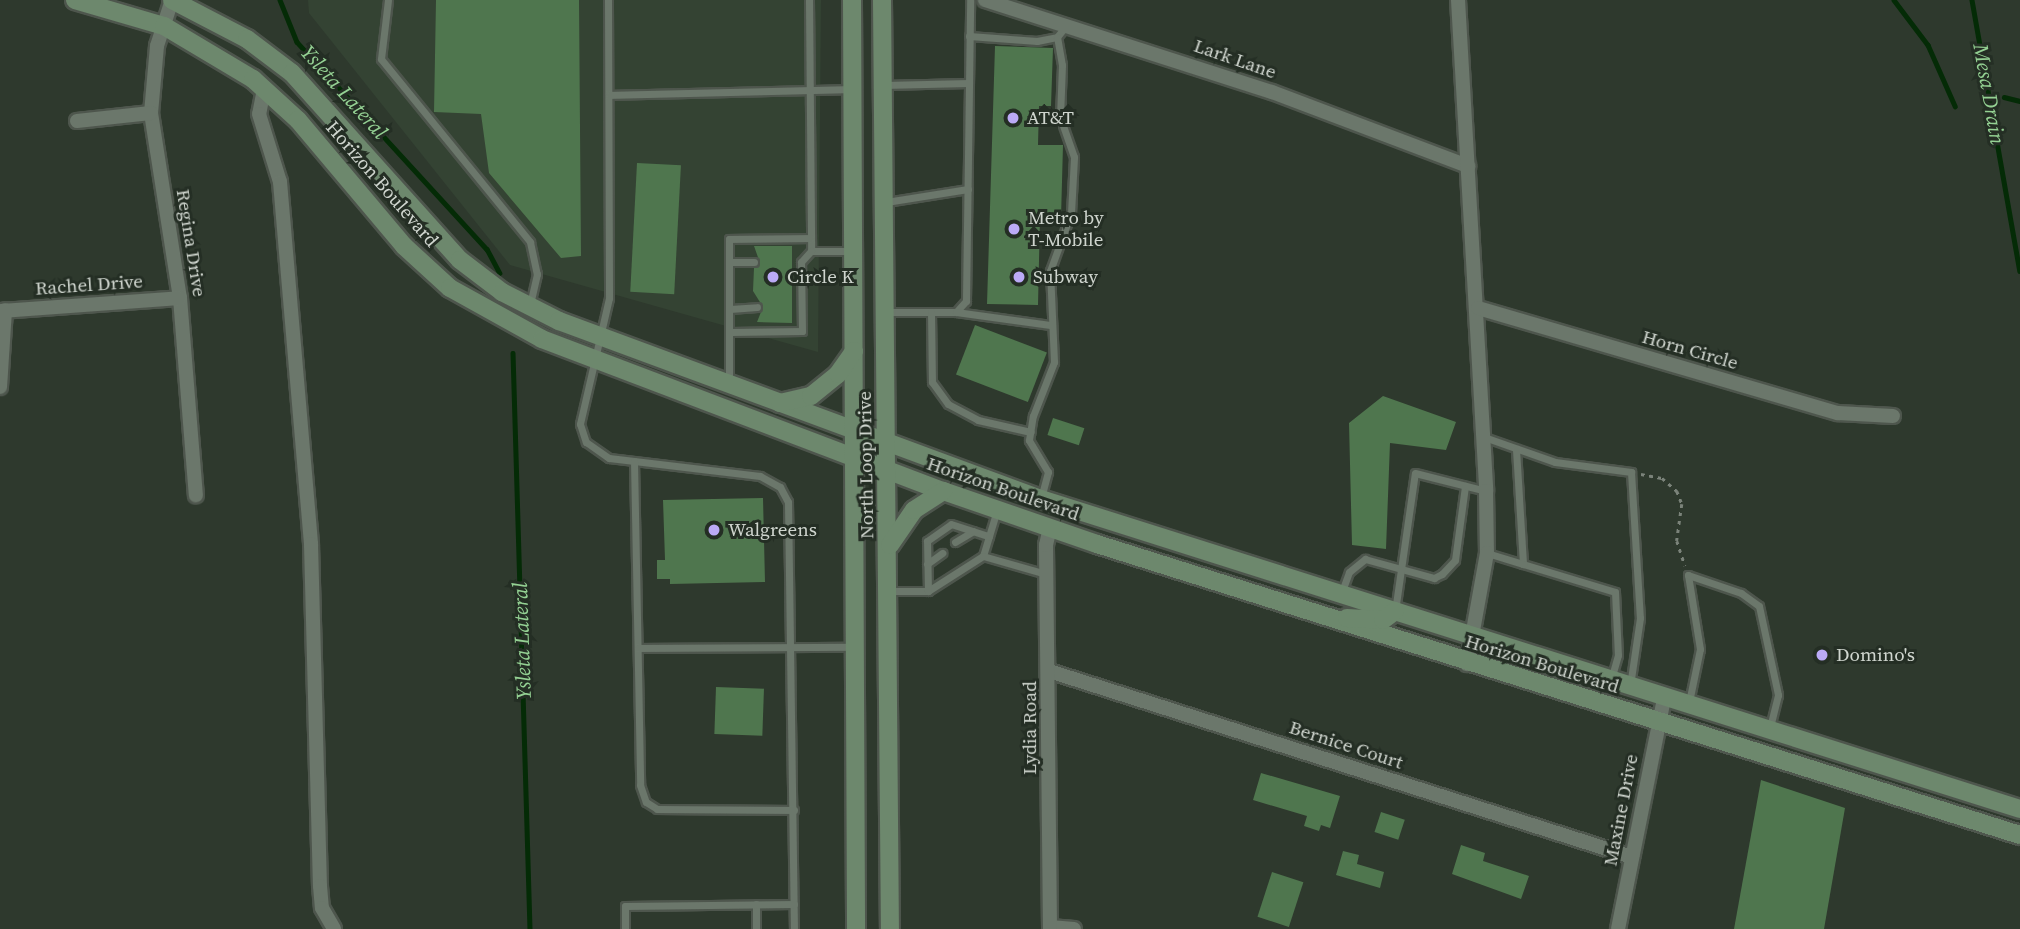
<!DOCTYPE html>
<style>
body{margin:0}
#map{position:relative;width:2020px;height:929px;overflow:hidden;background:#2e392d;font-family:"Source Serif 4",serif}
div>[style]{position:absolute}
.built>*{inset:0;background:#344333}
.stream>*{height:4.5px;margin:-2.25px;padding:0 2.25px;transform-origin:2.25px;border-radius:2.25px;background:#042b06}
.building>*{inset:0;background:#4f764e;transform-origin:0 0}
.path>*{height:2.5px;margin-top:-1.25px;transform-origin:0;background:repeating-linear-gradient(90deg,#7b837a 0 3.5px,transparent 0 8.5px)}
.roads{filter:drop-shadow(2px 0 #4e564d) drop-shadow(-2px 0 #4e564d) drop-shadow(0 2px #4e564d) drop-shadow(0 -2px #4e564d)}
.service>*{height:7px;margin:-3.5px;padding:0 3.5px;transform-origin:3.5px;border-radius:3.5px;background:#6b776b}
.minor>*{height:14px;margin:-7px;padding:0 7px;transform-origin:7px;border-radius:7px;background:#6b776b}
.secondary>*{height:18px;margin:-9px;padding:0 9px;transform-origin:9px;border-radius:9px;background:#6d886d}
.dots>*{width:19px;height:19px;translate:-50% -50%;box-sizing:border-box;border:4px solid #242e24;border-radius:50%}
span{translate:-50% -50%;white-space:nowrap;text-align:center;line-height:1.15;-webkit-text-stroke:6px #242e24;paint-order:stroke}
.street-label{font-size:19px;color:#cfd5ce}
.poi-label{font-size:19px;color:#cfd5ce}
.left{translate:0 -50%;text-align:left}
.water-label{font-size:21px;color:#94d193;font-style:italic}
</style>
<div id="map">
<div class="built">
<i style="clip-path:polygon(308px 0,821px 0,818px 352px,510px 265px,309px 13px)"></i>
</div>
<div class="stream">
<i style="left:280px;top:0;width:45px;rotate:68deg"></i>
<i style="left:297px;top:42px;width:281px;rotate:47.5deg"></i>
<i style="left:487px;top:249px;width:27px;rotate:62deg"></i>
<i style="left:1894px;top:0;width:56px;rotate:52.9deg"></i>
<i style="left:1928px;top:45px;width:67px;rotate:66.1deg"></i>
<i style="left:1972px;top:0;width:275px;rotate:80deg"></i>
<i style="left:2004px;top:97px;width:16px;rotate:14deg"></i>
<i style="left:513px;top:353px;width:576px;rotate:88.31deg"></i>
</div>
<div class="building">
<i style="clip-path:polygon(436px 0,579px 0,581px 256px,561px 258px,489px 173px,481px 114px,434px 112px)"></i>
<i style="clip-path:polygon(995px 46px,1053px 48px,1051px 106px,1039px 106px,1038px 145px,1063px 145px,1061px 218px,1040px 217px,1038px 305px,987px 304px)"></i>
<i style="left:637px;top:163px;width:44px;height:129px;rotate:3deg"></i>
<i style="clip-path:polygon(754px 246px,792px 246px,792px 323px,757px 322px,763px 307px,753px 291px,754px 268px,760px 263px)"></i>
<i style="left:975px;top:325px;width:77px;height:53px;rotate:21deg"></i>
<i style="clip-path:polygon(1383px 396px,1456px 422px,1446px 450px,1390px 443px,1386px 549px,1352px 545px,1349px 423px)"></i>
<i style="left:1053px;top:418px;width:33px;height:18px;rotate:18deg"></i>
<i style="clip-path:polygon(763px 498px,765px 582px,670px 584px,670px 579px,657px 579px,657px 560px,665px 560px,663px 500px)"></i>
<i style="left:716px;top:687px;width:48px;height:47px;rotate:2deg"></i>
<i style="clip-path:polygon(1261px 773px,1340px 796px,1330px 828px,1321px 825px,1319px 831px,1304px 826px,1307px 816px,1253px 800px)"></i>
<i style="clip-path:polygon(1761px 780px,1845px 808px,1824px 929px,1734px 929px)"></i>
<i style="left:1381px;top:812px;width:25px;height:21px;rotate:18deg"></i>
<i style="clip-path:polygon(1461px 845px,1485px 853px,1483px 861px,1529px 876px,1521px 899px,1452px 874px)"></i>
<i style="clip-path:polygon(1343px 851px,1359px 855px,1357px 864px,1384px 872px,1380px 888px,1336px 875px)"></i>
<i style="left:1272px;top:872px;width:33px;height:47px;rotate:18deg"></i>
</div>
<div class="path">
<i style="left:1641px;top:474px;width:21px;rotate:11deg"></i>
<i style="left:1662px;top:478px;width:20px;rotate:41deg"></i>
<i style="left:1677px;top:491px;width:14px;rotate:69deg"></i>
<i style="left:1682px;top:504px;width:37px;rotate:98deg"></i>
<i style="left:1677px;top:541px;width:26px;rotate:72deg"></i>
</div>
<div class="roads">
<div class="service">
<i style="left:388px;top:0;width:59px;rotate:96.8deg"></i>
<i style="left:381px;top:59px;width:236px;rotate:50.8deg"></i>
<i style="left:530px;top:242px;width:33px;rotate:78deg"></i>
<i style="left:537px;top:274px;width:32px;rotate:103deg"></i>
<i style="left:608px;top:0;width:298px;rotate:89.8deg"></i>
<i style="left:609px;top:298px;width:129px;rotate:103deg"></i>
<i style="left:580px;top:424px;width:19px;rotate:72deg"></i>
<i style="left:586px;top:442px;width:28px;rotate:35deg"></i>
<i style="left:609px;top:458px;width:152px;rotate:6.8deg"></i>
<i style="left:760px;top:476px;width:23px;rotate:29deg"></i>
<i style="left:780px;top:487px;width:17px;rotate:62deg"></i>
<i style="left:788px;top:502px;width:427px;rotate:89.2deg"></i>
<i style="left:809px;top:0;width:251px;rotate:89.5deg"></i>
<i style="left:811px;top:251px;width:42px"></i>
<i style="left:969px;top:36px;width:68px;rotate:4.2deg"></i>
<i style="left:1037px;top:41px;width:20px;rotate:-11deg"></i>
<i style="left:1057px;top:37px;width:13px;rotate:-51deg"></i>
<i style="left:883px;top:85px;width:86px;rotate:-1.3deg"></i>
<i style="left:609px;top:95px;width:242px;rotate:-1.4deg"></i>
<i style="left:886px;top:202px;width:83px;rotate:-9deg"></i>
<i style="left:729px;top:262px;width:25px"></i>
<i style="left:730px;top:309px;width:27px;rotate:-4deg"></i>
<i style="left:884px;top:312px;width:72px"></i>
<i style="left:956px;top:312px;width:15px;rotate:-48deg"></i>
<i style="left:966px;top:301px;width:301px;rotate:-89.2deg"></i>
<i style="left:931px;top:312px;width:70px;rotate:89.2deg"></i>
<i style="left:932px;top:382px;width:27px;rotate:54deg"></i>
<i style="left:948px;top:404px;width:34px;rotate:28deg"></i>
<i style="left:978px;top:420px;width:54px;rotate:12.8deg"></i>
<i style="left:956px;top:312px;width:95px;rotate:7.9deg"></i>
<i style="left:731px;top:332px;width:71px;rotate:-0.8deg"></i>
<i style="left:802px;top:331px;width:69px;rotate:-90.8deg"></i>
<i style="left:801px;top:262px;width:15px;rotate:-48deg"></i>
<i style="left:729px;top:383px;width:144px;rotate:-90deg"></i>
<i style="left:729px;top:239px;width:82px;rotate:-0.7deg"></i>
<i style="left:1484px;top:437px;width:75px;rotate:19.4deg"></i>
<i style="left:1555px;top:462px;width:77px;rotate:7.5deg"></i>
<i style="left:1631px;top:472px;width:146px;rotate:86.5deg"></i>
<i style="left:1640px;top:618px;width:69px;rotate:98.4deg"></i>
<i style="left:1516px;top:449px;width:115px;rotate:86.5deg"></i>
<i style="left:1523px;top:564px;width:96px;rotate:16.9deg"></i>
<i style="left:1615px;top:592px;width:63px;rotate:87.3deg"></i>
<i style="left:1618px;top:655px;width:26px;rotate:106deg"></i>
<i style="left:634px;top:461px;width:324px;rotate:88.9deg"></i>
<i style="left:640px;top:785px;width:18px;rotate:71deg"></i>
<i style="left:646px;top:802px;width:13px;rotate:32deg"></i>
<i style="left:657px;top:809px;width:137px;rotate:0.4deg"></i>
<i style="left:1041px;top:498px;width:27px;rotate:-75deg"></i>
<i style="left:1048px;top:472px;width:37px;rotate:-121deg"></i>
<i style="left:1029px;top:440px;width:24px;rotate:-81deg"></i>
<i style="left:1033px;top:416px;width:58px;rotate:-68.7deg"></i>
<i style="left:1054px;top:362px;width:91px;rotate:-92.5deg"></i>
<i style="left:1050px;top:271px;width:62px;rotate:-70.1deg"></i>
<i style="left:1071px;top:213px;width:56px;rotate:-86.9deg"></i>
<i style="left:1074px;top:157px;width:42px;rotate:-109.3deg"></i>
<i style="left:1060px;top:117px;width:52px;rotate:-87.8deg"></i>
<i style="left:1062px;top:65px;width:28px;rotate:-100deg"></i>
<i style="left:955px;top:542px;width:21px;rotate:-31deg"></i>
<i style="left:1487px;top:553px;width:38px;rotate:17deg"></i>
<i style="left:983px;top:556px;width:48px;rotate:-73.1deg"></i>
<i style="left:927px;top:564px;width:19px;rotate:-36deg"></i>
<i style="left:889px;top:591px;width:39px"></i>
<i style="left:928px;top:591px;width:65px;rotate:-32.5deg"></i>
<i style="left:983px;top:556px;width:66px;rotate:15.9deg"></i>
<i style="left:928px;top:591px;width:50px;rotate:-91.1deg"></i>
<i style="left:927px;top:541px;width:29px;rotate:-35deg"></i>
<i style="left:951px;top:524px;width:40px;rotate:18deg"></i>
<i style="left:1341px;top:594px;width:23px;rotate:-70deg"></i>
<i style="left:1349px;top:572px;width:21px;rotate:-39deg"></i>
<i style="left:1365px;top:559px;width:72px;rotate:15.4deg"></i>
<i style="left:1434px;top:578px;width:9px;rotate:-27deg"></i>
<i style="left:1442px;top:574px;width:19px;rotate:-47deg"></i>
<i style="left:1455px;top:560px;width:75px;rotate:-82.3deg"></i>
<i style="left:1395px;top:611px;width:139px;rotate:-81.8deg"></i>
<i style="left:1415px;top:473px;width:73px;rotate:14.2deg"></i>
<i style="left:638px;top:648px;width:216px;rotate:-0.3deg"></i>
<i style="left:1689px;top:702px;width:54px;rotate:-78.3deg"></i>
<i style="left:1700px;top:649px;width:75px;rotate:-99.2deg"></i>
<i style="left:1688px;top:575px;width:56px;rotate:18.8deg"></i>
<i style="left:1741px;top:593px;width:22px;rotate:36deg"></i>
<i style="left:1759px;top:606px;width:91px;rotate:77.9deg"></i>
<i style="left:1778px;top:695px;width:36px;rotate:104deg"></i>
<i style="left:756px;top:904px;width:25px;rotate:90deg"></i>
<i style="left:625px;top:929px;width:23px;rotate:-90deg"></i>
<i style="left:625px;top:906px;width:169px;rotate:-0.7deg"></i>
</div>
<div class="minor">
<i style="left:172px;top:0;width:48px;rotate:108.1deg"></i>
<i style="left:157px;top:46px;width:67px;rotate:95.1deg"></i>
<i style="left:151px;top:113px;width:187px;rotate:81.1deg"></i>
<i style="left:180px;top:298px;width:198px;rotate:85.4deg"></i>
<i style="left:985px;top:0;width:301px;rotate:17.8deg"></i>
<i style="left:1272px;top:92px;width:210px;rotate:20.7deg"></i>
<i style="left:1458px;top:0;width:492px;rotate:86.7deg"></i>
<i style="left:1486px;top:491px;width:62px;rotate:89.1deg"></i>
<i style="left:1487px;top:553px;width:113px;rotate:100.2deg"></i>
<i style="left:264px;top:89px;width:25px;rotate:101deg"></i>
<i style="left:259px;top:114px;width:71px;rotate:72.8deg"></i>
<i style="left:280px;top:182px;width:363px;rotate:85.1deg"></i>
<i style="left:311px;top:544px;width:342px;rotate:88.5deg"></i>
<i style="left:320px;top:886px;width:22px;rotate:85deg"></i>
<i style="left:322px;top:908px;width:24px;rotate:60deg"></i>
<i style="left:77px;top:121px;width:74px;rotate:-6.2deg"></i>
<i style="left:1478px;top:308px;width:375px;rotate:16.3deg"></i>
<i style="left:1838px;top:413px;width:55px;rotate:3.1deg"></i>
<i style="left:0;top:311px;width:180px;rotate:-4.1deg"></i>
<i style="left:0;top:387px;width:77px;rotate:-86.3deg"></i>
<i style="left:1049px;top:671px;width:612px;rotate:17.69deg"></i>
<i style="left:1050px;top:927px;width:24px;rotate:5deg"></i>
<i style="left:1050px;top:929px;width:384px;rotate:-90.6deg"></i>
<i style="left:1046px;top:545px;width:17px;rotate:-77deg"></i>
<i style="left:1618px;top:929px;width:236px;rotate:-78.7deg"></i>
</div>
<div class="secondary">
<i style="left:75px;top:0;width:93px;rotate:16.3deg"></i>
<i style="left:164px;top:26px;width:104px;rotate:30.8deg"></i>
<i style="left:253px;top:79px;width:61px;rotate:42.3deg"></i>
<i style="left:298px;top:120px;width:165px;rotate:49.9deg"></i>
<i style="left:404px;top:246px;width:62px;rotate:42.4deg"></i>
<i style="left:450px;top:288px;width:105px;rotate:29deg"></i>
<i style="left:542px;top:339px;width:429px;rotate:20.8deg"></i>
<i style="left:943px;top:491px;width:163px;rotate:19deg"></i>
<i style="left:1097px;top:544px;width:968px;rotate:17.5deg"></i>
<i style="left:172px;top:0;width:85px;rotate:27.5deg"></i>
<i style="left:247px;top:39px;width:56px;rotate:37.1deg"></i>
<i style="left:292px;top:73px;width:251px;rotate:48.1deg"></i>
<i style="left:460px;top:260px;width:53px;rotate:37.3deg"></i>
<i style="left:502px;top:292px;width:64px;rotate:27deg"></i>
<i style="left:559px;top:321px;width:514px;rotate:20.27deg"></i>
<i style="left:1041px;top:499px;width:1027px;rotate:17.57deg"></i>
<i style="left:852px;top:0;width:929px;rotate:89.75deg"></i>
<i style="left:882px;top:0;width:929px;rotate:89.51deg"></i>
<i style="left:780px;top:403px;width:32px;rotate:-13deg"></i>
<i style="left:811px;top:396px;width:35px;rotate:-39deg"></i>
<i style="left:838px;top:374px;width:28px;rotate:-55deg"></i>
<i style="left:890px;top:545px;width:42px;rotate:-55.6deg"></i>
<i style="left:914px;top:510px;width:35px;rotate:-33deg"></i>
<i style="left:1347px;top:618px;width:36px;rotate:3deg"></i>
<i style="left:1383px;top:620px;width:15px;rotate:-37deg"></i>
</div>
</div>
<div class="dots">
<i style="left:1013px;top:118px;background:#bbaaf6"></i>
<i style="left:1014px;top:229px;background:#bbaaf6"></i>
<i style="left:773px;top:277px;background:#bbaaf6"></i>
<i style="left:1019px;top:277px;background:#bbaaf6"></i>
<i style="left:714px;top:530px;background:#bbaaf6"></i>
<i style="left:1822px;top:655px;background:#bbaaf6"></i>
</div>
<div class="street-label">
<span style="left:1235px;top:59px;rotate:19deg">Lark Lane</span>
<span style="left:382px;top:184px;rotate:49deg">Horizon Boulevard</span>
<span style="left:191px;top:243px;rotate:81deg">Regina Drive</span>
<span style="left:89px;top:285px;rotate:-4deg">Rachel Drive</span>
<span style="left:1690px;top:350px;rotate:16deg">Horn Circle</span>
<span style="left:866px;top:465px;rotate:-91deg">North Loop Drive</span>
<span style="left:1003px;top:489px;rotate:19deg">Horizon Boulevard</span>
<span style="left:1542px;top:664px;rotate:17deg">Horizon Boulevard</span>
<span style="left:1030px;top:728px;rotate:-90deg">Lydia Road</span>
<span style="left:1346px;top:745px;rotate:18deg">Bernice Court</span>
<span style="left:1621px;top:810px;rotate:-79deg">Maxine Drive</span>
</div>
<div class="poi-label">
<span class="left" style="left:1027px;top:118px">AT&amp;T</span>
<span class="left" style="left:1028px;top:229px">Metro by<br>T-Mobile</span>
<span class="left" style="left:787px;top:277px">Circle K</span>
<span class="left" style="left:1033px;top:277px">Subway</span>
<span class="left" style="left:728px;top:530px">Walgreens</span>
<span class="left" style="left:1836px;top:655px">Domino's</span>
</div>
<div class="water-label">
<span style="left:344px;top:92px;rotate:48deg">Ysleta Lateral</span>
<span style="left:1989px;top:94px;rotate:80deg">Mesa Drain</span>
<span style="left:522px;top:641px;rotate:-92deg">Ysleta Lateral</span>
</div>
</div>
